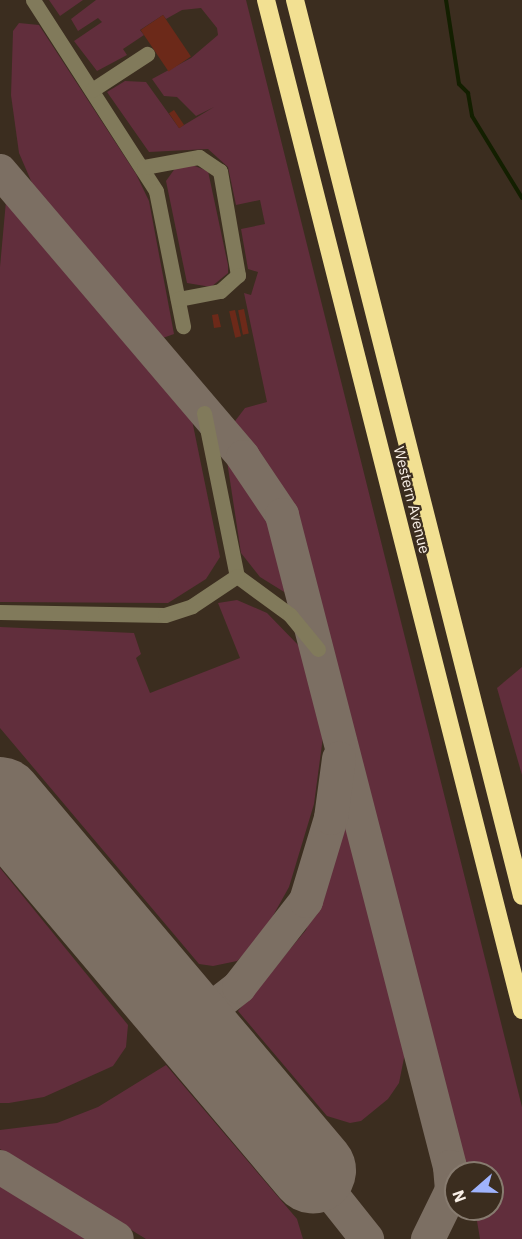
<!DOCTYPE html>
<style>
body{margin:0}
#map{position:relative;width:522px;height:1239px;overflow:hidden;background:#3b2d1f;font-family:"IBM Plex Sans",sans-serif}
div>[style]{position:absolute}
.green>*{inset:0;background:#612e3c}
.stream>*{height:4px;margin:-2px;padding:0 2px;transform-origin:2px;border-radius:2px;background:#131f00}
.taxiway>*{height:34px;margin:-17px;padding:0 17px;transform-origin:17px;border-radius:17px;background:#7c6f63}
.runway>*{height:86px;margin:-43px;padding:0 43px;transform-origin:43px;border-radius:43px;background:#7c6f63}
.building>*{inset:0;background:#6c2919;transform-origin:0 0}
.minor>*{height:15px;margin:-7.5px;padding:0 7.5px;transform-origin:7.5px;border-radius:7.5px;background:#817a5b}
.highway>*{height:18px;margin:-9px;padding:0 9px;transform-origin:9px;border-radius:9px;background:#f2e092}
span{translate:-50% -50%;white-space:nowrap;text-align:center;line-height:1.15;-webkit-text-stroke:4.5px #3b2d1f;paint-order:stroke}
.street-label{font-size:15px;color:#f9f0e7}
.north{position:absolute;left:444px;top:1161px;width:60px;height:60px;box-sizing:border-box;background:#3b2d1f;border:2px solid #877b6f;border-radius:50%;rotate:250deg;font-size:16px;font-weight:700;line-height:24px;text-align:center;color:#f9f0e7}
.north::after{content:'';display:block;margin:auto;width:21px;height:27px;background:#9fb3fd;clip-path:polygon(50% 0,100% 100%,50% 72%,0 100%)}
</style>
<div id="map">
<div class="green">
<i style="clip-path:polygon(49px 0,83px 0,60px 16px)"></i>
<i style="clip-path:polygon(96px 0,246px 0,522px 1107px,522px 1239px,480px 1239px,475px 1209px,492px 1209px,492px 1173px,465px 1173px,298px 520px,273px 473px,232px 425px,245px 408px,267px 402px,244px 293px,251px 295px,258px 272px,248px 269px,241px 229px,265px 224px,260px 200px,236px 205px,228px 167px,208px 149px,149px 152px,107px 92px,125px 81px,146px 82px,179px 128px,214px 107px,196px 116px,177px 97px,164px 96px,152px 79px,191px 58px,218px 35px,217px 28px,201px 8px,182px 10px,166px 19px,163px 15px,140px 30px,144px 35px,123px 49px,127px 55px,97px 71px,74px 41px,102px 22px,98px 18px,78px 31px,71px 19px)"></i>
<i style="clip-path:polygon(19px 23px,39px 25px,136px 174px,149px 201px,174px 334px,160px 339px,35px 190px,19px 153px,11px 95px,13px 31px)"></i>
<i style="clip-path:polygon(192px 165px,208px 171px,228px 265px,228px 273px,211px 287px,187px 283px,166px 181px,176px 167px)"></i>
<i style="clip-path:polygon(6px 201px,192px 420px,220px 557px,206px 579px,168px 603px,0 602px,0 267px)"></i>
<i style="clip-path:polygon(227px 461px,267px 520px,289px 595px,260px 577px,241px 553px)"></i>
<i style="clip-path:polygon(237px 600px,267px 613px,301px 648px,323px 737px,314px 804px,289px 887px,260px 939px,237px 961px,213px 966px,199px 964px,0 728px,0 627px,134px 633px,141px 654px,136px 658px,150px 693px,240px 658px,218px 603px)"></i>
<i style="clip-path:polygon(522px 667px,522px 775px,497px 688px)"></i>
<i style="clip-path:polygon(344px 819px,405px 1053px,399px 1083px,388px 1099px,361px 1121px,350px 1123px,327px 1116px,238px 1011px,306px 930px)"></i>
<i style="clip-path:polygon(0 868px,128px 1025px,126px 1047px,113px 1066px,44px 1097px,9px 1103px,0 1103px)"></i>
<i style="clip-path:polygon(166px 1065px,297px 1219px,303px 1239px,146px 1239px,0 1149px,0 1130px,57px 1123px,98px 1107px)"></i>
<i style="clip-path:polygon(0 1185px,86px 1239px,0 1239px)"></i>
</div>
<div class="stream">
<i style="left:446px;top:0;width:85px;rotate:81.2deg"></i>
<i style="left:459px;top:84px;width:13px;rotate:45deg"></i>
<i style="left:468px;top:93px;width:23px;rotate:80deg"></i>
<i style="left:472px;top:116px;width:96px;rotate:58.6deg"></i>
</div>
<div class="taxiway">
<i style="left:0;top:171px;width:375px;rotate:49.6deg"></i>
<i style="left:243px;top:457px;width:70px;rotate:56.1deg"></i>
<i style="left:282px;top:515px;width:673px;rotate:75.55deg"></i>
<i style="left:450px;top:1167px;width:23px;rotate:85deg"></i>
<i style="left:452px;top:1190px;width:55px;rotate:116.1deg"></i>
<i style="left:162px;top:991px;width:30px;rotate:33deg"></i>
<i style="left:187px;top:1007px;width:28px;rotate:-2deg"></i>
<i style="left:215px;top:1006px;width:31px;rotate:-38deg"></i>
<i style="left:239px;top:987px;width:109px;rotate:-52.1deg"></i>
<i style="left:306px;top:901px;width:87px;rotate:-73.2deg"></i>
<i style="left:331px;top:818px;width:60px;rotate:-82.3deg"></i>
<i style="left:0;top:1167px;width:137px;rotate:31.6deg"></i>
<i style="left:313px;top:1171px;width:87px;rotate:51.5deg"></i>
</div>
<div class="runway">
<i style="left:0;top:800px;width:485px;rotate:49.8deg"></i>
</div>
<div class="building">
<i style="left:163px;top:15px;width:50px;height:27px;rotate:56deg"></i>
<i style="left:174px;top:110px;width:18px;height:6px;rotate:56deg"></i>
<i style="left:244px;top:309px;width:25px;height:6px;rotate:79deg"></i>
<i style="left:235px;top:310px;width:27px;height:6px;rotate:77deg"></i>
<i style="clip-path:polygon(218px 314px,221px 327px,214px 328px,212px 315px)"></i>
</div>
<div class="minor">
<i style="left:33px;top:0;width:227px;rotate:57.2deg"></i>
<i style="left:156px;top:191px;width:138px;rotate:78.7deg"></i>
<i style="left:92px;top:90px;width:66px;rotate:-33.2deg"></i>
<i style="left:144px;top:167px;width:56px;rotate:-10.3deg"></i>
<i style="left:199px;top:157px;width:25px;rotate:34deg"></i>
<i style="left:220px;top:171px;width:106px;rotate:80.2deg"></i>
<i style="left:238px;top:275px;width:24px;rotate:138deg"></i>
<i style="left:220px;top:291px;width:43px;rotate:169.2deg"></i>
<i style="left:204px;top:413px;width:166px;rotate:78.6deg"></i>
<i style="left:237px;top:576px;width:66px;rotate:36.3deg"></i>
<i style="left:290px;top:615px;width:44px;rotate:50.5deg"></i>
<i style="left:0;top:612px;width:165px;rotate:1deg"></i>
<i style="left:165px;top:615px;width:28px;rotate:-18deg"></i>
<i style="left:192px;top:606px;width:54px;rotate:-33.7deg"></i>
</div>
<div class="highway">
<i style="left:266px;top:0;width:1042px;rotate:75.78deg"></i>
<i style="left:295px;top:0;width:924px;rotate:75.78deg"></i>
</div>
<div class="street-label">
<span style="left:412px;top:500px;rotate:76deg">Western Avenue</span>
</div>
<div class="north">N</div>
</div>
